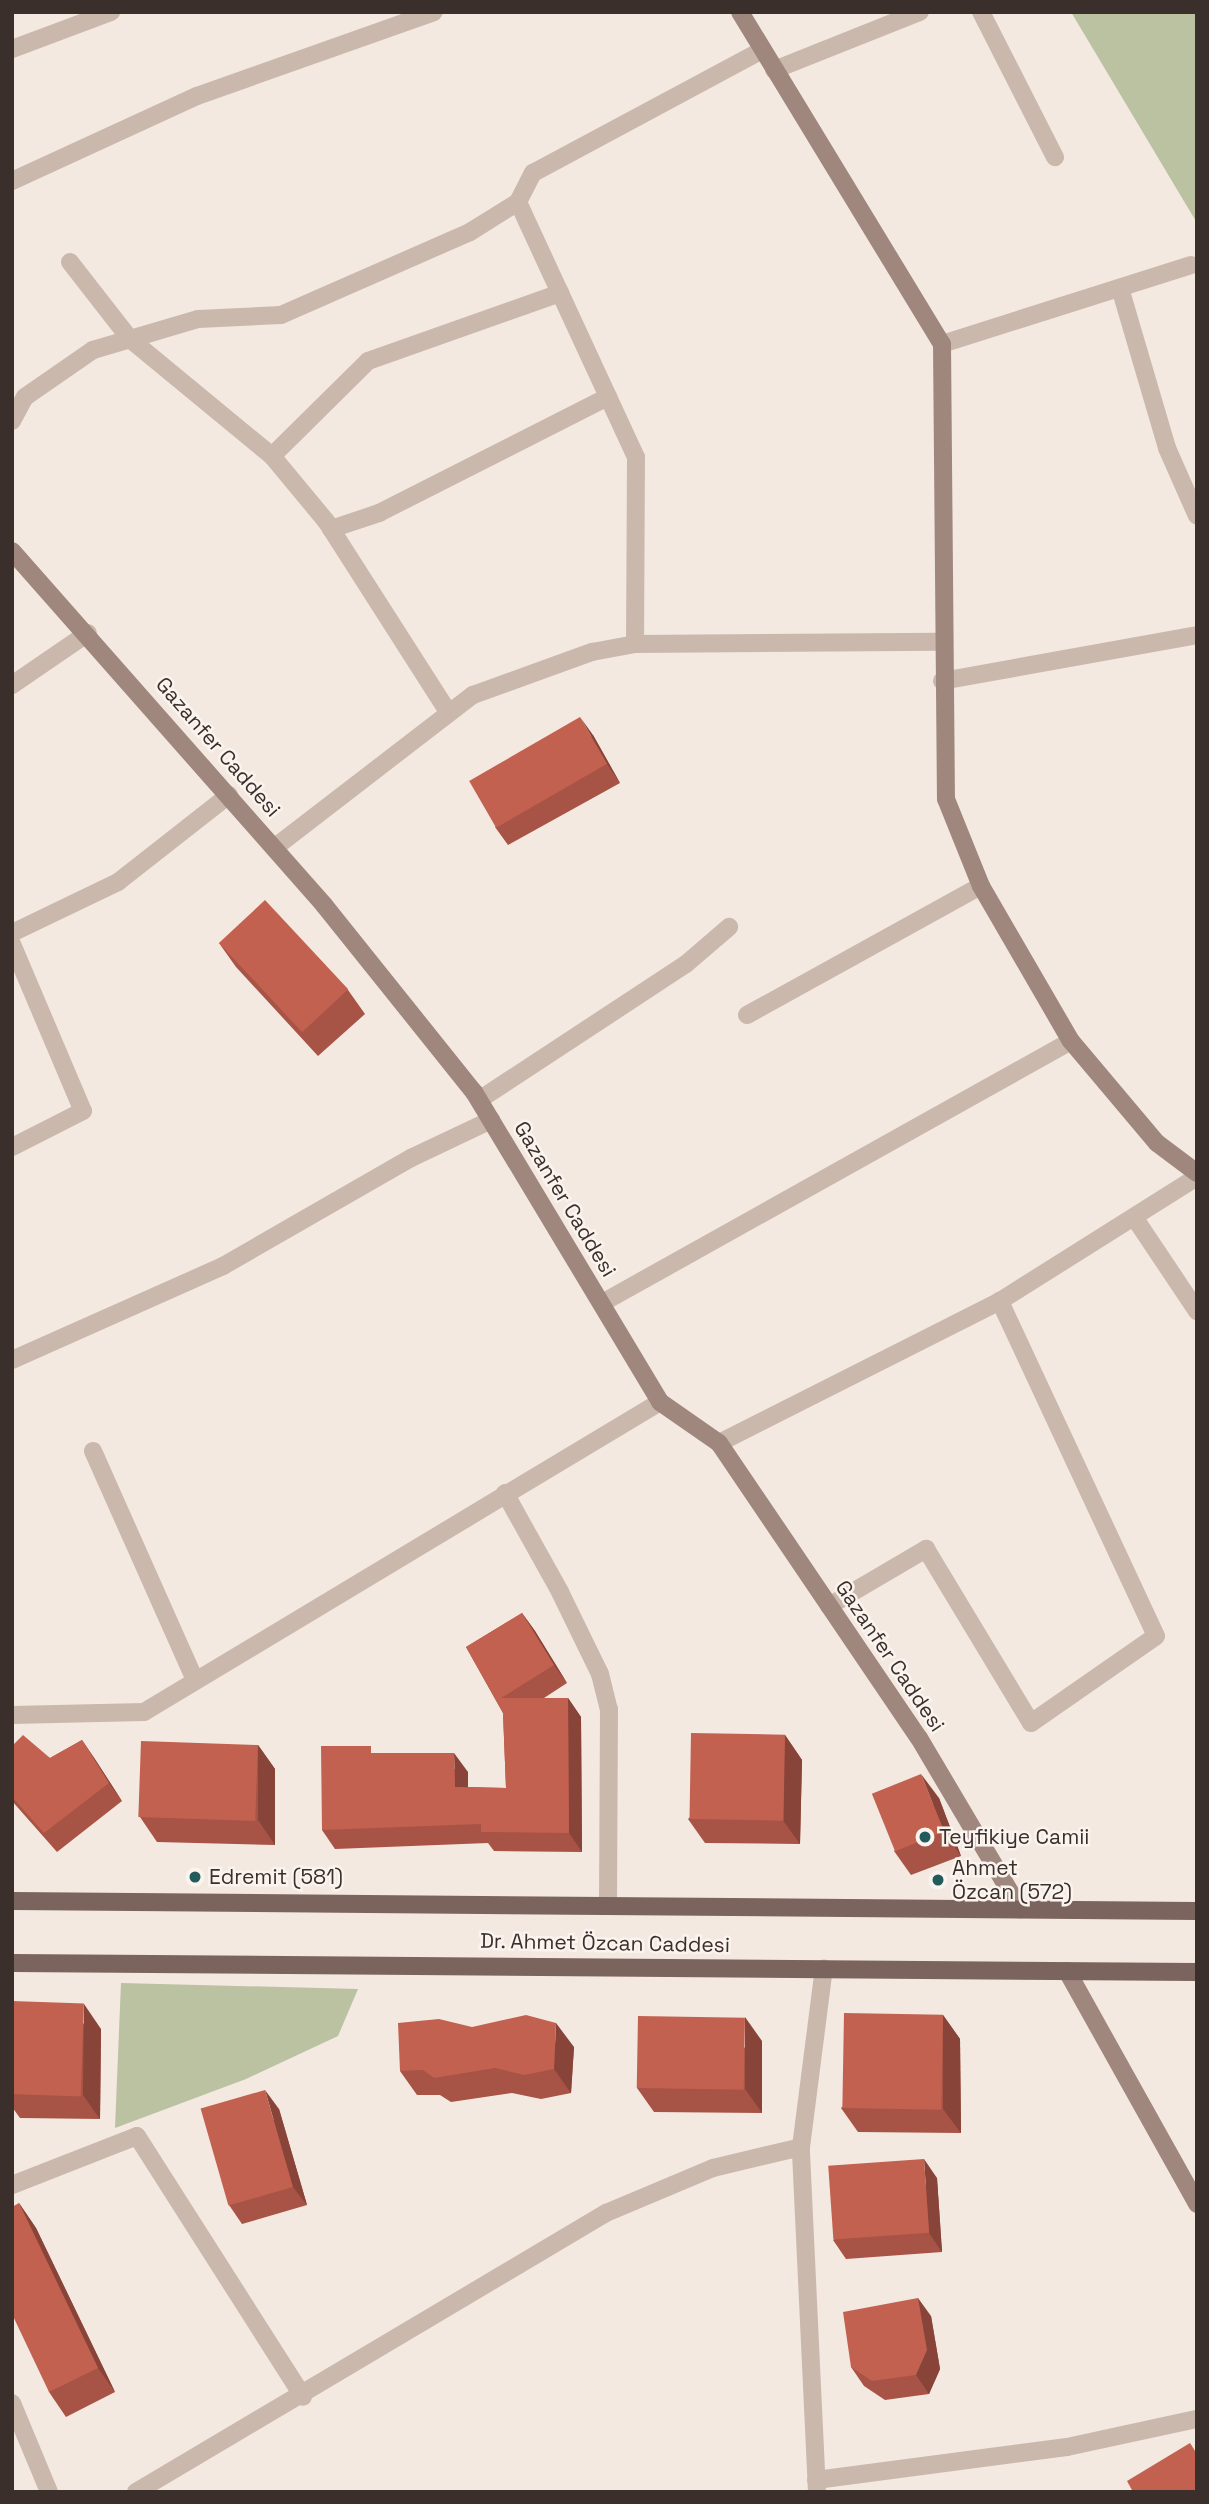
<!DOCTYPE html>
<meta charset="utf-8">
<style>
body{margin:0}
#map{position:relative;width:1209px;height:2504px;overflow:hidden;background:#f3e9e1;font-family:"Space Grotesk",sans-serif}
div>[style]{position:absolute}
.green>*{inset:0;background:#bac2a1}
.street>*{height:18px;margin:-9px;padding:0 9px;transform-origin:9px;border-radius:9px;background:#cbb8ad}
.secondary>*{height:18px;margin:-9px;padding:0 9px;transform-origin:9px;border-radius:9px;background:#9f877e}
.primary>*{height:18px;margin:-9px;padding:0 9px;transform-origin:9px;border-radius:9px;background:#7b645d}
.wall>*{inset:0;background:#a75345}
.shaded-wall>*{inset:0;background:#884438}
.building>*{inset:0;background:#c26150;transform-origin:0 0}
.dots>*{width:19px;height:19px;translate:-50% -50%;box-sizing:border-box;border:4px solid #faf3ee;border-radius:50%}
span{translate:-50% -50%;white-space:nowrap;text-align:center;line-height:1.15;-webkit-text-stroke:5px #faf3ee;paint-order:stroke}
.street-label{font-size:21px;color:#3a2f2b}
.poi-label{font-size:21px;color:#3a2f2b}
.left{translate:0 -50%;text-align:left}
.frame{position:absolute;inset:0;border:14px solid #3a2f2b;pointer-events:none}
</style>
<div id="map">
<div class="green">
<i style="clip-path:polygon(1071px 12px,1197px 12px,1197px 223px)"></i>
<i style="clip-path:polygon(121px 1983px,358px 1989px,338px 2036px,246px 2079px,115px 2128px)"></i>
</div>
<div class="street">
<i style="left:981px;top:12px;width:163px;rotate:63deg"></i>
<i style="left:12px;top:49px;width:106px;rotate:-20.5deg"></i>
<i style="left:774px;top:70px;width:157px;rotate:-21.7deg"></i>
<i style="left:12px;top:181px;width:204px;rotate:-24.7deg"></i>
<i style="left:197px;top:96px;width:251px;rotate:-19.5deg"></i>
<i style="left:518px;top:202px;width:281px;rotate:65.2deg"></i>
<i style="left:636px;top:457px;width:187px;rotate:90.3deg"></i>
<i style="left:70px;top:262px;width:98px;rotate:52.1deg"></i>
<i style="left:130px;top:339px;width:184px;rotate:39.5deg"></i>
<i style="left:272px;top:456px;width:85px;rotate:50.3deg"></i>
<i style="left:326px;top:521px;width:228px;rotate:57.4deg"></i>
<i style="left:1120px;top:288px;width:167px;rotate:73.6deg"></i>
<i style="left:1167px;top:448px;width:74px;rotate:66.2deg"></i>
<i style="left:942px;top:344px;width:261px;rotate:-17.6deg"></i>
<i style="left:12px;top:421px;width:27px;rotate:-62deg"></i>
<i style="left:25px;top:397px;width:83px;rotate:-34.7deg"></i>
<i style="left:93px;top:350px;width:109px;rotate:-16.4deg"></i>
<i style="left:198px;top:319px;width:83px;rotate:-2.8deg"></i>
<i style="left:281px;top:315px;width:206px;rotate:-23.7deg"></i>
<i style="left:470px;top:232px;width:57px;rotate:-32deg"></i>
<i style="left:518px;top:202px;width:33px;rotate:-63deg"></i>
<i style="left:533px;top:173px;width:260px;rotate:-28.2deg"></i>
<i style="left:272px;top:456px;width:135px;rotate:-44.7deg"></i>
<i style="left:368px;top:361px;width:204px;rotate:-19.5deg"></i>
<i style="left:331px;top:529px;width:51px;rotate:-18.4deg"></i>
<i style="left:379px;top:513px;width:257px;rotate:-26.9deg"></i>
<i style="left:942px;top:681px;width:259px;rotate:-10.2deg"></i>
<i style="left:12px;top:685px;width:92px;rotate:-34.4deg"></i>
<i style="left:274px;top:848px;width:251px;rotate:-37.6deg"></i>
<i style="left:473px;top:695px;width:127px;rotate:-19.9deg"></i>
<i style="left:592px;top:652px;width:44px;rotate:-10.5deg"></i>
<i style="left:635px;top:644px;width:306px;rotate:-0.4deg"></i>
<i style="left:12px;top:933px;width:118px;rotate:-25.7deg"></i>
<i style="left:118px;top:882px;width:141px;rotate:-38.1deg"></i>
<i style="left:12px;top:944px;width:181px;rotate:67deg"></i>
<i style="left:83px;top:1111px;width:80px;rotate:153.1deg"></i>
<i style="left:747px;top:1015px;width:267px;rotate:-28.9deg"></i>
<i style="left:479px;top:1100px;width:248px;rotate:-33.3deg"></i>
<i style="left:686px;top:964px;width:57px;rotate:-40.7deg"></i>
<i style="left:1136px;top:1220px;width:110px;rotate:56.2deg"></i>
<i style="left:602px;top:1303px;width:537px;rotate:-29.19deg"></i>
<i style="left:12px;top:1360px;width:231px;rotate:-24deg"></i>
<i style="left:223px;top:1266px;width:217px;rotate:-29.9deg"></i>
<i style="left:411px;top:1158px;width:89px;rotate:-25.4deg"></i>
<i style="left:719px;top:1443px;width:315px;rotate:-26.8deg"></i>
<i style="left:1000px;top:1301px;width:233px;rotate:-32.2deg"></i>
<i style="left:93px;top:1451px;width:251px;rotate:66deg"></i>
<i style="left:505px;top:1493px;width:113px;rotate:60.9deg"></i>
<i style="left:560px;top:1592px;width:91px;rotate:64deg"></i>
<i style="left:600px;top:1674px;width:36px;rotate:76deg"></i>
<i style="left:609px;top:1709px;width:197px;rotate:90.3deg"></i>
<i style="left:829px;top:1606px;width:113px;rotate:-30.4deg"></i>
<i style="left:926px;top:1549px;width:203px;rotate:58.9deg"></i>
<i style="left:1031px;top:1723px;width:152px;rotate:-34.8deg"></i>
<i style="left:1156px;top:1636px;width:370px;rotate:-115deg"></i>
<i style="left:12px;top:1715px;width:132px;rotate:-1.3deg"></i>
<i style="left:144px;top:1712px;width:602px;rotate:-31deg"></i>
<i style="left:12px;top:2185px;width:134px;rotate:-21.4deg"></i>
<i style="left:137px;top:2136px;width:309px;rotate:57.5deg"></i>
<i style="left:12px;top:2403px;width:96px;rotate:67.4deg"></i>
<i style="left:816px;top:2480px;width:253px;rotate:-7.5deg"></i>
<i style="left:1067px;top:2447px;width:133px;rotate:-12.2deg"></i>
<i style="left:136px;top:2492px;width:547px;rotate:-30.69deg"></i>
<i style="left:606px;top:2213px;width:116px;rotate:-22.8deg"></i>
<i style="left:713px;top:2168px;width:90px;rotate:-13.4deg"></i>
<i style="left:817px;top:2492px;width:345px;rotate:-92.7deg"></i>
<i style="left:801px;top:2147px;width:180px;rotate:-82.7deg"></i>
</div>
<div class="secondary">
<i style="left:740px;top:12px;width:389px;rotate:58.7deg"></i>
<i style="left:942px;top:344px;width:455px;rotate:89.5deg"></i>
<i style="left:946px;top:799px;width:94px;rotate:68.1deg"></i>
<i style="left:981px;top:886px;width:179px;rotate:59.9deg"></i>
<i style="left:1071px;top:1041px;width:133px;rotate:49.9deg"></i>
<i style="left:1157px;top:1143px;width:50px;rotate:36.9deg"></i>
<i style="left:12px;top:551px;width:472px;rotate:48.6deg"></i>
<i style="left:324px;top:905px;width:240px;rotate:51.3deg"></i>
<i style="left:474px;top:1092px;width:362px;rotate:59deg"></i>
<i style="left:660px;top:1402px;width:72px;rotate:34.8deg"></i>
<i style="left:719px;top:1443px;width:356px;rotate:55.9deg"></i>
<i style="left:919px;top:1738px;width:199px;rotate:59.4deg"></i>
<i style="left:1067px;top:1971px;width:267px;rotate:60.8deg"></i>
</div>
<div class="primary">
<i style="left:12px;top:1901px;width:1185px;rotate:0.48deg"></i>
<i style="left:12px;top:1963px;width:1185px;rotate:0.44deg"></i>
</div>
<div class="wall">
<i style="clip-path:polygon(593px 735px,620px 783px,508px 845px,495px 827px)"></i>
<i style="clip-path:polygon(219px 943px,348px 990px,365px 1014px,318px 1056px,236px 967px)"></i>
<i style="clip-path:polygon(522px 1613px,535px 1631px,567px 1683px,544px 1698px,568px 1698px,581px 1717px,582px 1852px,494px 1851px,488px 1843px,335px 1849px,322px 1830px,376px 1753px,468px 1772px,468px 1787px,506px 1788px,503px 1713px,466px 1647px)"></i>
<i style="clip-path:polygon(785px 1735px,802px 1760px,800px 1844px,705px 1843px,688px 1819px)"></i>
<i style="clip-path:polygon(82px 1740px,122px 1801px,57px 1852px,12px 1801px,12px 1746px,50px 1758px)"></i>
<i style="clip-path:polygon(258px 1745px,275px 1769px,275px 1845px,157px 1842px,140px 1817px)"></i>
<i style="clip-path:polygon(939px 1798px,961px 1856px,911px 1875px,894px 1851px)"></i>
<i style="clip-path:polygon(12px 2001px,101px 2029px,100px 2119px,20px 2118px,12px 2107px)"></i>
<i style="clip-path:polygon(943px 2015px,960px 2039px,961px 2133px,858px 2132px,841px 2108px)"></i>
<i style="clip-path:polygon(472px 2027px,574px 2047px,571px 2093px,541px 2099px,512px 2093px,451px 2102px,440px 2095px,417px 2095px,400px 2071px)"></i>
<i style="clip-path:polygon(762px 2041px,762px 2113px,654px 2112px,637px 2088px)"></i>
<i style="clip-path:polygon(279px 2109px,307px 2205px,242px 2224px,229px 2205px)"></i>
<i style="clip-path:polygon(937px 2178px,942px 2252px,846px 2259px,833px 2240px)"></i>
<i style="clip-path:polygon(19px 2203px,36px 2228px,115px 2392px,66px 2417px,49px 2392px)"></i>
<i style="clip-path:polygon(931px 2316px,940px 2369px,929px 2394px,885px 2400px,864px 2386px,851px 2367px)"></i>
</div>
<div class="shaded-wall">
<i style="clip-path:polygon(580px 717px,593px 735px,620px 783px,607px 764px)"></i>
<i style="clip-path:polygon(522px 1613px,535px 1631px,567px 1683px,554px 1665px)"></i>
<i style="clip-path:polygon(568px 1698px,581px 1717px,582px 1852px,569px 1833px)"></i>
<i style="clip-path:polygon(785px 1735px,802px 1760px,800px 1844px,782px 1819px)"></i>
<i style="clip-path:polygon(82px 1740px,95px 1759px,122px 1801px,109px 1783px)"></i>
<i style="clip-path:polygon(258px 1745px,275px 1769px,275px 1845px,258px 1820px)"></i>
<i style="clip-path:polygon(454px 1753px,468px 1772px,468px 1806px,455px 1787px)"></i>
<i style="clip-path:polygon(921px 1774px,939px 1798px,961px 1856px,944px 1832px)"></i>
<i style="clip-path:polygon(84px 2004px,101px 2029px,100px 2119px,83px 2095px)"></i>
<i style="clip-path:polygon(943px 2015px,960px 2039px,961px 2133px,943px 2109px)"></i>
<i style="clip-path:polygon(745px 2017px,762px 2041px,762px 2113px,745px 2089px)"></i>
<i style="clip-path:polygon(556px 2023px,574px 2047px,571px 2093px,554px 2069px)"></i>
<i style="clip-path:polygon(265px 2090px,279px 2109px,307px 2205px,293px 2187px)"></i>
<i style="clip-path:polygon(924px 2159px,937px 2178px,942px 2252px,929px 2233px)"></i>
<i style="clip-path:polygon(19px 2203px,36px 2228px,115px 2392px,98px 2368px)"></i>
<i style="clip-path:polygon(918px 2298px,931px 2316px,940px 2369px,929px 2394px,916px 2375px)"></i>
</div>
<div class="building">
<i style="left:580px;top:717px;width:54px;height:128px;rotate:60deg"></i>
<i style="left:265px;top:900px;width:122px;height:63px;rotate:47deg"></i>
<i style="clip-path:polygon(522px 1613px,554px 1665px,501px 1698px,568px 1698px,569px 1833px,481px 1832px,481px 1824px,322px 1830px,321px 1746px,371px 1746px,371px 1753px,454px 1753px,455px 1787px,506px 1788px,503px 1713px,466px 1647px)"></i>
<i style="left:691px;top:1733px;width:94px;height:86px;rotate:1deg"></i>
<i style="clip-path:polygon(23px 1735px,50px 1758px,82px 1740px,109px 1783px,44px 1833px,12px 1797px,12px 1746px)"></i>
<i style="left:141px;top:1741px;width:117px;height:76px;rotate:2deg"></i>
<i style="left:921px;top:1774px;width:62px;height:53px;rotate:68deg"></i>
<i style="left:12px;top:2001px;width:72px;height:93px;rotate:2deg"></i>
<i style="left:844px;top:2013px;width:99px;height:95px;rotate:1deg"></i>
<i style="clip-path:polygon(526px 2015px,556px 2023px,554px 2069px,524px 2075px,495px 2068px,434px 2078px,423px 2070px,400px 2071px,398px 2023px,439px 2019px,472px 2027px)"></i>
<i style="left:638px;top:2016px;width:107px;height:72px;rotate:1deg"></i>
<i style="left:265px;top:2090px;width:101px;height:67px;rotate:74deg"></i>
<i style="left:924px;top:2159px;width:74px;height:96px;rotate:86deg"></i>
<i style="clip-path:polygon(19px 2203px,98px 2368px,49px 2392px,12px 2314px,12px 2207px)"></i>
<i style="clip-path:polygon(918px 2298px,927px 2350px,916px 2375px,872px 2381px,851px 2367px,843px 2312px)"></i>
<i style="clip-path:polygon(1190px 2443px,1197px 2454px,1197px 2492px,1133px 2492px,1127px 2481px)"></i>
</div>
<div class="dots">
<i style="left:925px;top:1837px;background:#225b59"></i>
<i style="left:195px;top:1877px;background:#225b59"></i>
<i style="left:938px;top:1880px;background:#225b59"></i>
</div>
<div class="street-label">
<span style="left:218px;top:747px;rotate:49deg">Gazanfer Caddesi</span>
<span style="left:565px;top:1199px;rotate:59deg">Gazanfer Caddesi</span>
<span style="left:890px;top:1656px;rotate:56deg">Gazanfer Caddesi</span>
<span style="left:605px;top:1943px;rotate:1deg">Dr. Ahmet Özcan Caddesi</span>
</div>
<div class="poi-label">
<span class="left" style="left:939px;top:1837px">Teyfikiye Camii</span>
<span class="left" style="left:952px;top:1880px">Ahmet<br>Özcan (572)</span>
<span class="left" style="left:209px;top:1877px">Edremit (581)</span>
</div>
<div class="frame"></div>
</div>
